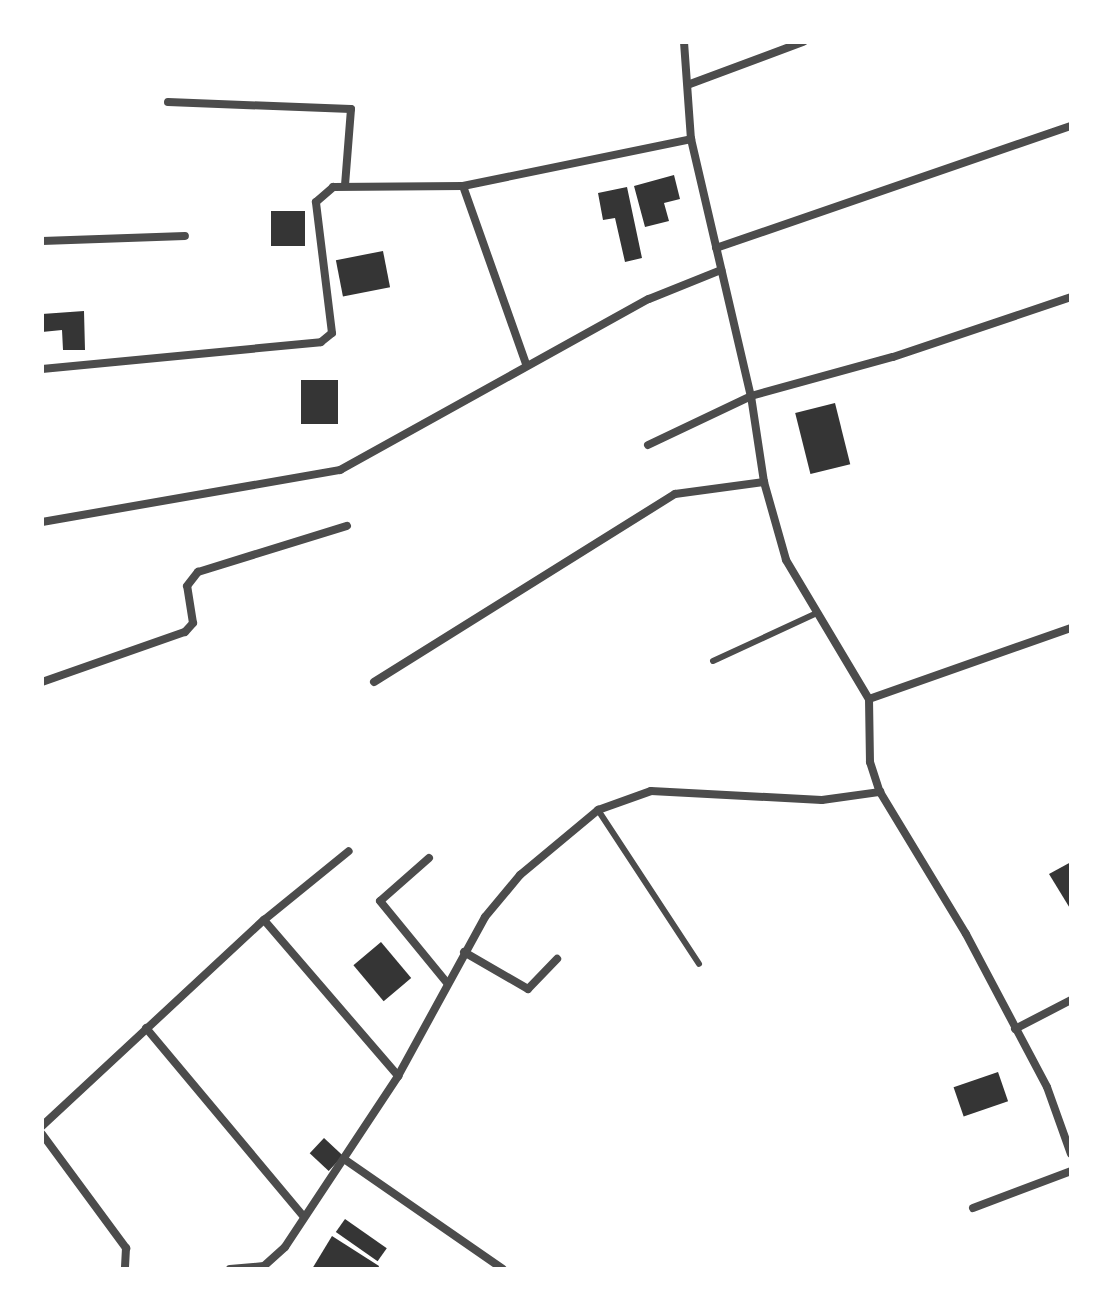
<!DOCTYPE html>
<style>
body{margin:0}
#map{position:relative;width:1113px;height:1311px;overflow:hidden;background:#fff;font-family:Lato,sans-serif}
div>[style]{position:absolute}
.building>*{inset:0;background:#353535;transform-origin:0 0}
.service>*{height:6px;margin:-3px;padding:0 3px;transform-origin:3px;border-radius:3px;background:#4c4c4c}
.minor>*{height:8px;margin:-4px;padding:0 4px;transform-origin:4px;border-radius:4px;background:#4c4c4c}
span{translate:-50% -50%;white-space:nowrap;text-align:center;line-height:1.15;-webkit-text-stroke:6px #fff;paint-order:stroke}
.frame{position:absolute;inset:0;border:44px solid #fff;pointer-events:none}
</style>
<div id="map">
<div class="building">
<i style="clip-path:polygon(674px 175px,680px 199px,664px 203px,669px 221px,645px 227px,634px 186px)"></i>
<i style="clip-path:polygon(627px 187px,642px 258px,625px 262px,615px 218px,603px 220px,598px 193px)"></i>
<i style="left:271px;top:211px;width:34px;height:35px"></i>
<i style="left:383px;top:251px;width:37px;height:48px;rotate:79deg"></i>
<i style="clip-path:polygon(84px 311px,85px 350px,63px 350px,62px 330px,42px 332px,42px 314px)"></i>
<i style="left:301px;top:380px;width:37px;height:44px"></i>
<i style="left:835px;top:403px;width:63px;height:41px;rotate:76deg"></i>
<i style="clip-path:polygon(1071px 862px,1071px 910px,1049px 874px)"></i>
<i style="left:381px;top:942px;width:47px;height:36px;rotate:50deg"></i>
<i style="left:998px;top:1072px;width:31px;height:47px;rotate:71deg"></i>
<i style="left:324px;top:1138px;width:26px;height:21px;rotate:43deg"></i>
<i style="left:345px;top:1219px;width:51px;height:16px;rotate:35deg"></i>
<i style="clip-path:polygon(332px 1236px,379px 1266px,378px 1269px,312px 1269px)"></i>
</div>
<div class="service">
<i style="left:713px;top:661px;width:115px;rotate:-24.8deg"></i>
<i style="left:598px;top:810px;width:184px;rotate:56.7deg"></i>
</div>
<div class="minor">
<i style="left:684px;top:42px;width:97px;rotate:85.9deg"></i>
<i style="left:691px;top:139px;width:264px;rotate:76.9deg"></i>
<i style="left:751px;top:396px;width:87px;rotate:81.4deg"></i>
<i style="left:764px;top:482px;width:81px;rotate:74.2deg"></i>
<i style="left:786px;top:560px;width:162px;rotate:59.2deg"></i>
<i style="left:869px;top:699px;width:63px;rotate:89.1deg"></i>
<i style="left:870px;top:762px;width:32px;rotate:72deg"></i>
<i style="left:880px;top:792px;width:166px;rotate:58.8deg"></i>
<i style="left:966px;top:934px;width:173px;rotate:62.1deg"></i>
<i style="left:1047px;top:1087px;width:71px;rotate:70.3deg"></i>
<i style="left:690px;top:84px;width:121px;rotate:-20.4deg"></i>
<i style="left:168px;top:102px;width:183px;rotate:2.2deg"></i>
<i style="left:351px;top:109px;width:76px;rotate:94.5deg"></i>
<i style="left:463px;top:186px;width:189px;rotate:70.5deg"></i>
<i style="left:42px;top:241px;width:143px;rotate:-2deg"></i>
<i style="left:716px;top:248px;width:375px;rotate:-19deg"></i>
<i style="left:42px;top:369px;width:280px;rotate:-5.5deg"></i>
<i style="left:321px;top:342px;width:14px;rotate:-39deg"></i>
<i style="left:332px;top:333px;width:132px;rotate:-97deg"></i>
<i style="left:316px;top:202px;width:23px;rotate:-41deg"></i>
<i style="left:333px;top:187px;width:130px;rotate:-0.4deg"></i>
<i style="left:463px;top:186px;width:233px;rotate:-11.6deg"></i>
<i style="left:648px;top:445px;width:114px;rotate:-25.4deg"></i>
<i style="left:751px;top:396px;width:147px;rotate:-15.4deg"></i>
<i style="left:893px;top:357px;width:188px;rotate:-18.6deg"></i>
<i style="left:42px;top:522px;width:303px;rotate:-9.9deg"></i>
<i style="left:340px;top:470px;width:353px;rotate:-29deg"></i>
<i style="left:649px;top:299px;width:78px;rotate:-21.9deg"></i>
<i style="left:42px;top:682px;width:151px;rotate:-19.3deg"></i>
<i style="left:185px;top:632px;width:12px;rotate:-48deg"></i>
<i style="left:193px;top:623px;width:37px;rotate:-99deg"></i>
<i style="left:187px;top:586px;width:18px;rotate:-52deg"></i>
<i style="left:198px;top:572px;width:156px;rotate:-17.2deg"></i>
<i style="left:374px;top:682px;width:355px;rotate:-32deg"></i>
<i style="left:675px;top:494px;width:90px;rotate:-7.7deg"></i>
<i style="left:869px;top:699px;width:214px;rotate:-19.4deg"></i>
<i style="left:429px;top:858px;width:65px;rotate:138.7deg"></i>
<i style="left:380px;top:901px;width:106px;rotate:50.7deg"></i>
<i style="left:264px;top:920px;width:206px;rotate:49.3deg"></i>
<i style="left:464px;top:952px;width:74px;rotate:30deg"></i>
<i style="left:528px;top:989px;width:42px;rotate:-46deg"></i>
<i style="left:146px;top:1028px;width:246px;rotate:50.1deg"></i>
<i style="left:1015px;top:1029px;width:63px;rotate:-27.4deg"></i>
<i style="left:42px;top:1126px;width:303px;rotate:-42.9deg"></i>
<i style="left:264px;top:920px;width:109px;rotate:-39.1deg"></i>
<i style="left:42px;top:1134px;width:142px;rotate:53.6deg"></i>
<i style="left:126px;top:1248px;width:21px;rotate:93deg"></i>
<i style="left:344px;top:1159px;width:193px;rotate:34.7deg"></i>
<i style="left:973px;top:1208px;width:105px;rotate:-20.7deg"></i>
<i style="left:230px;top:1269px;width:34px;rotate:-5deg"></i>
<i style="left:264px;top:1266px;width:28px;rotate:-42deg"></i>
<i style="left:285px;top:1247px;width:205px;rotate:-56.5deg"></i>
<i style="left:398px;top:1076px;width:181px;rotate:-61.3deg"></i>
<i style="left:485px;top:917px;width:55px;rotate:-50.2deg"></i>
<i style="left:520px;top:875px;width:102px;rotate:-39.8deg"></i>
<i style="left:598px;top:810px;width:56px;rotate:-19.7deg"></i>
<i style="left:651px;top:791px;width:171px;rotate:3deg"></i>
<i style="left:822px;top:800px;width:59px;rotate:-7.9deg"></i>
</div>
<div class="frame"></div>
</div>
